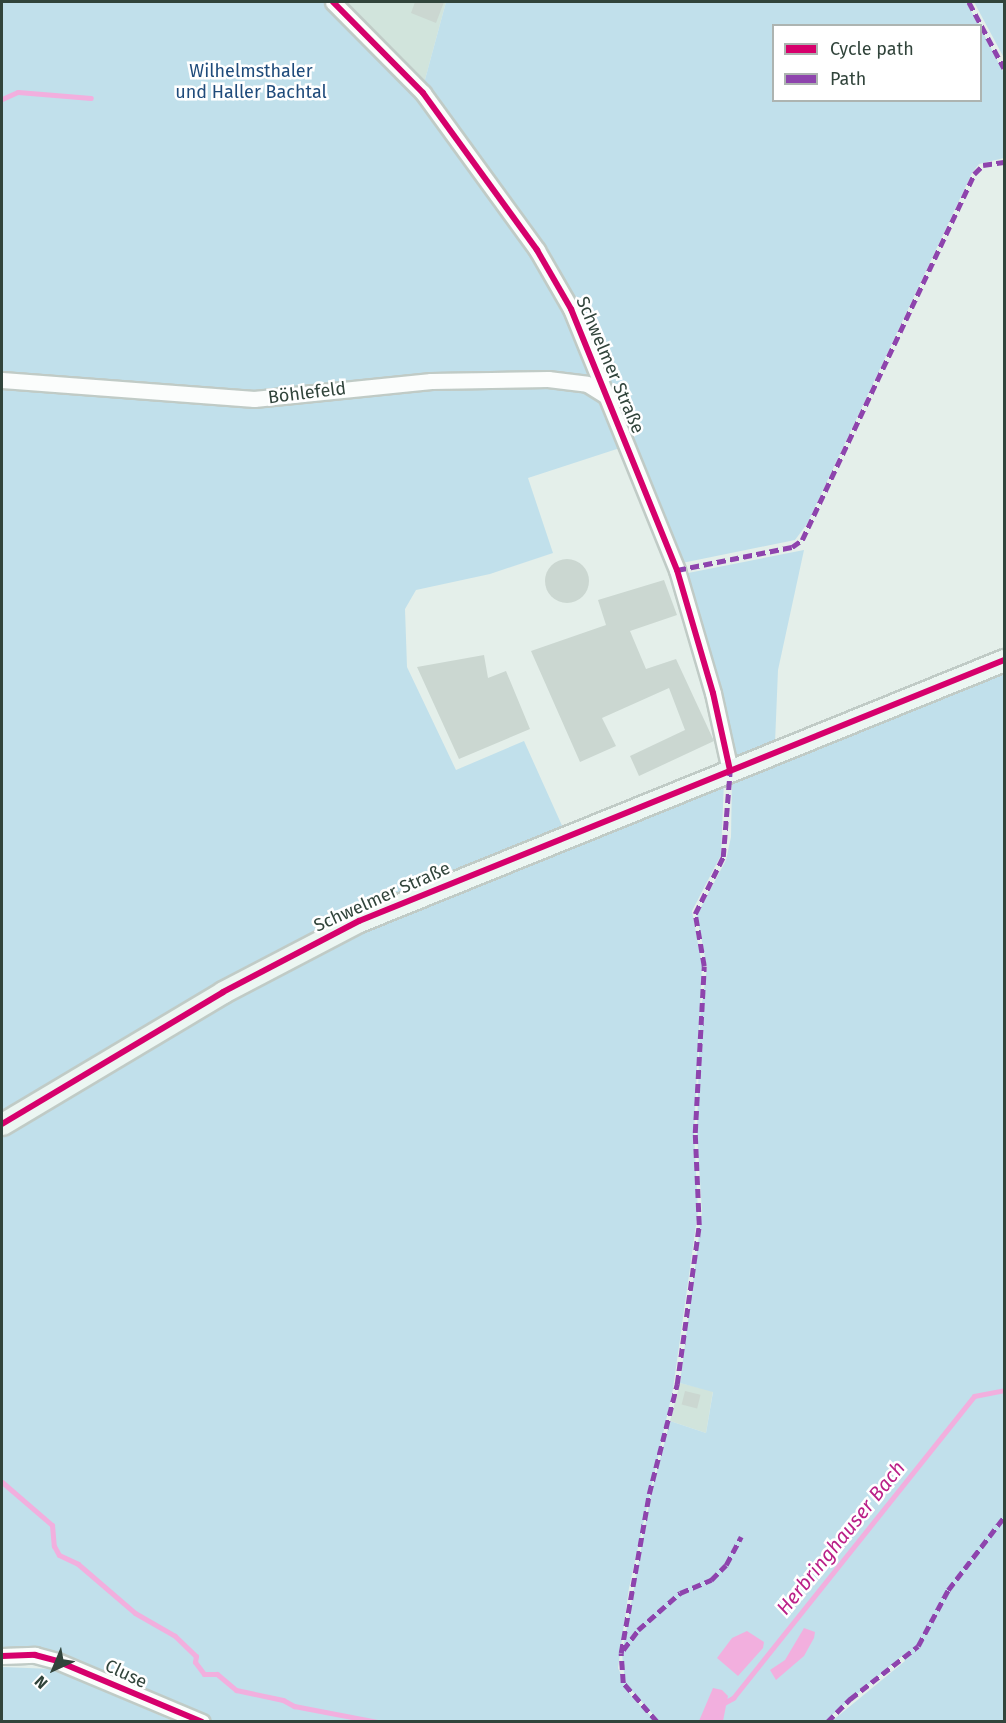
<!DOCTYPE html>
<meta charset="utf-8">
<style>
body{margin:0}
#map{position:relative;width:1006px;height:1723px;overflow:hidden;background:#e4efea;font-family:"Fira Sans",sans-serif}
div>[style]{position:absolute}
.residential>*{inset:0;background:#d1e4dc}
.green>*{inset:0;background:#c1e0eb}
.water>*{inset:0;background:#f2afde}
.stream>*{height:5px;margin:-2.5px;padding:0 2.5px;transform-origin:2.5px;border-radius:2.5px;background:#f2afde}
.building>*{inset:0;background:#cbd7d1;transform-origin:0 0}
.round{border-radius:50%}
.roads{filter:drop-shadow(2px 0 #c0cbc6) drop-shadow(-2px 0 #c0cbc6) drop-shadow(0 2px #c0cbc6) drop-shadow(0 -2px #c0cbc6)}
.street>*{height:15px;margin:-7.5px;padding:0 7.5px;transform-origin:7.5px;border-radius:7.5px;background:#fbfdfc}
.secondary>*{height:21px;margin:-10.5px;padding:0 10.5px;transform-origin:10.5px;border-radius:10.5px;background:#ecf6f2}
.quiet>*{height:4.5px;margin-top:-2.25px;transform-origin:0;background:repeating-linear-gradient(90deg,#8e44ad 0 9px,transparent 0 13.5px)}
.cycleway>*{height:6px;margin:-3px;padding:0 3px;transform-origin:3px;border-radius:3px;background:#d6006c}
span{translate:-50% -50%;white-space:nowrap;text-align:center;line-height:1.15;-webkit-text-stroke:5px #fff;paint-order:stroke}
.park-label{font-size:18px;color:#1f4b7b}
.street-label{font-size:18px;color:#31443b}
.water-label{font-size:20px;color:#ba2088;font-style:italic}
.frame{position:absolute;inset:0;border:3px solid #31443b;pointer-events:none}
.legend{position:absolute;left:772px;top:24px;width:210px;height:78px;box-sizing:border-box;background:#fff;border:2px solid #adb4b1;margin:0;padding:8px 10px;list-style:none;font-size:18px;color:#31443b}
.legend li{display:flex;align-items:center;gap:12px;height:30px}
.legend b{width:30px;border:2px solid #adb4b1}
.north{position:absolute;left:24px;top:1639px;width:60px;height:60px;-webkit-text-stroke:4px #fff;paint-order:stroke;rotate:224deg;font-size:16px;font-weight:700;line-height:24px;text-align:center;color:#31443b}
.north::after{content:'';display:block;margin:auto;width:21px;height:27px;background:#31443b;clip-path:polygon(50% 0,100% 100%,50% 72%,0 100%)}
</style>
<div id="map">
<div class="residential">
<i style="clip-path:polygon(340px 2px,446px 2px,423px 87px)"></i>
<i style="clip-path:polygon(680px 1383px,713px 1391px,706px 1433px,670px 1421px)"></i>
</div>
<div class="green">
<i style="clip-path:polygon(2px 2px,324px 2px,410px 84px,551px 282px,599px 388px,577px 380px,281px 396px,2px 380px)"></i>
<i style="clip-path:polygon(446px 2px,966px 2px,979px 25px,774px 26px,774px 100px,980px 100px,981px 29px,1004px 73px,1004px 158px,979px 164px,972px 173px,807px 524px,795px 540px,682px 563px,588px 335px,423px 87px)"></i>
<i style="clip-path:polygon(974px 2px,1004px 2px,1004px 58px)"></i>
<i style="clip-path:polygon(2px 384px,175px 399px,567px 384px,601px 396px,623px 447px,528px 478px,553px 553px,490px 574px,416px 590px,405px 609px,407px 667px,456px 770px,524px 741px,564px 830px,292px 944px,2px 1114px)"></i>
<i style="clip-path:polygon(804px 550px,778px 670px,775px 743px,732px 764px,683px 574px)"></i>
<i style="clip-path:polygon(1004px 667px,1004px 1721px,832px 1721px,905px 1661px,902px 1656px,824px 1722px,659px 1721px,625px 1683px,622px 1654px,651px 1494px,670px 1421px,706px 1433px,713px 1392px,680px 1383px,702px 1212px,697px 1134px,700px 1017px,707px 968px,697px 915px,726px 860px,731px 837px,732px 779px)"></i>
<i style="clip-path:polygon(724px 781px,721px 855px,692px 911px,702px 965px,694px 1133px,698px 1211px,673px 1389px,629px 1588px,618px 1668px,631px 1696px,656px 1721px,202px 1721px,101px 1676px,2px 1653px,2px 1132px,293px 959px)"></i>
<i style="clip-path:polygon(2px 1667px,53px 1669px,173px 1721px,2px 1721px)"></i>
</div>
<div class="water">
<i style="clip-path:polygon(804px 1628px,815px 1632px,814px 1638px,804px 1656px,776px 1680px,770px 1670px,785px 1660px)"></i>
<i style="clip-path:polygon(747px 1631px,764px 1642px,763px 1648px,738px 1676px,717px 1658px,732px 1638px)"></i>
<i style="clip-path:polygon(713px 1688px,722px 1690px,728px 1696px,723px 1721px,699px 1721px)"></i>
</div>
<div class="stream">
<i style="left:2px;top:99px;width:17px;rotate:-24deg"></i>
<i style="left:18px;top:92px;width:73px;rotate:4.7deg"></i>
<i style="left:2px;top:1482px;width:66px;rotate:40.7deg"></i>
<i style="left:52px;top:1525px;width:21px;rotate:85deg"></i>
<i style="left:54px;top:1546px;width:10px;rotate:61deg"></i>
<i style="left:59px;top:1555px;width:21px;rotate:25deg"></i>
<i style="left:78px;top:1564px;width:75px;rotate:40.7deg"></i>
<i style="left:135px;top:1613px;width:46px;rotate:29.9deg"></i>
<i style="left:175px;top:1636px;width:29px;rotate:44deg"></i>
<i style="left:196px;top:1656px;width:6px;rotate:99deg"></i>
<i style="left:195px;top:1662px;width:15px;rotate:53deg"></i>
<i style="left:204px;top:1674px;width:13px"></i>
<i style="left:217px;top:1674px;width:25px;rotate:40deg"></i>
<i style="left:236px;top:1690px;width:48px;rotate:12deg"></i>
<i style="left:283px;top:1700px;width:13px;rotate:29deg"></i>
<i style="left:294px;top:1706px;width:86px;rotate:10.8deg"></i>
<i style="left:722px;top:1704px;width:13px;rotate:-29deg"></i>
<i style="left:733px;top:1698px;width:386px;rotate:-51.4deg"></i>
<i style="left:974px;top:1396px;width:31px;rotate:-11deg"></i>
</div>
<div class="building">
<i style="clip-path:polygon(415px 2px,444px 2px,436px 23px,411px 13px)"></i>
<i class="round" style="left:545px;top:559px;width:44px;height:44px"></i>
<i style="clip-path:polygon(664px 580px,677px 615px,630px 631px,646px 669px,676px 659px,714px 741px,639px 776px,630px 756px,685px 730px,669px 688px,602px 718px,616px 746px,580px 762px,531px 651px,606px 625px,598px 600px)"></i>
<i style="clip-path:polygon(484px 655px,488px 678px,506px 671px,530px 729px,459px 759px,417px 667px)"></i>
<i style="left:685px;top:1391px;width:16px;height:14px;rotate:14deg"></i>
</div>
<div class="roads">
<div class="street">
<i style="left:333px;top:2px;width:128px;rotate:45.3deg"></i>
<i style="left:423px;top:93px;width:194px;rotate:54deg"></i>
<i style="left:537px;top:250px;width:68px;rotate:60deg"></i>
<i style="left:571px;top:309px;width:282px;rotate:67.9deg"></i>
<i style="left:677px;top:570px;width:128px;rotate:73.7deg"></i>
<i style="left:713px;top:693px;width:79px;rotate:77.6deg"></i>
<i style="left:2px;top:380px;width:253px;rotate:4.3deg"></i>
<i style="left:254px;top:399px;width:178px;rotate:-5.8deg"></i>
<i style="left:431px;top:381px;width:117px;rotate:-1deg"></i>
<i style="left:548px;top:379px;width:39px;rotate:7deg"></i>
<i style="left:587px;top:384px;width:25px;rotate:32deg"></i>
<i style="left:2px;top:1656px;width:33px;rotate:-2deg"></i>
<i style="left:35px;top:1655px;width:23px;rotate:15deg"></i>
<i style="left:57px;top:1661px;width:157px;rotate:22.8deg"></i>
</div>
<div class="secondary">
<i style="left:2px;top:1124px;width:257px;rotate:-30.8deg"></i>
<i style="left:223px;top:992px;width:153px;rotate:-27.6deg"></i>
<i style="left:359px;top:921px;width:696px;rotate:-22.03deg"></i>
</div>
</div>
<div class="quiet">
<i style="left:969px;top:2px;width:75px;rotate:62.1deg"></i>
<i style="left:677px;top:570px;width:117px;rotate:-11.3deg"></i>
<i style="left:792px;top:547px;width:12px;rotate:-35deg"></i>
<i style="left:802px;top:540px;width:404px;rotate:-64.8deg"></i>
<i style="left:974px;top:174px;width:13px;rotate:-45deg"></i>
<i style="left:983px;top:165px;width:21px;rotate:-8deg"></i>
<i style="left:623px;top:1650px;width:25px;rotate:-53deg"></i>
<i style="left:638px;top:1630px;width:56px;rotate:-41.4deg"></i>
<i style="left:680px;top:1593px;width:34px;rotate:-23deg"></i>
<i style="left:711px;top:1580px;width:21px;rotate:-45deg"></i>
<i style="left:726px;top:1565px;width:32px;rotate:-62deg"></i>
<i style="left:657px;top:1722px;width:52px;rotate:-131.1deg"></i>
<i style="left:623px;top:1683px;width:30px;rotate:-94deg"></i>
<i style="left:621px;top:1653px;width:161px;rotate:-80deg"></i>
<i style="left:649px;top:1494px;width:114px;rotate:-75.7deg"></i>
<i style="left:677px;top:1384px;width:161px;rotate:-82.1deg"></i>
<i style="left:699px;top:1225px;width:92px;rotate:-92.5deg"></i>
<i style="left:695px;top:1133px;width:167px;rotate:-86.9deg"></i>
<i style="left:704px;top:966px;width:53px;rotate:-99.8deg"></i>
<i style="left:695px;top:914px;width:64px;rotate:-63.8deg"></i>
<i style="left:723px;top:857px;width:87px;rotate:-85.4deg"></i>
<i style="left:827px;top:1722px;width:33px;rotate:-45deg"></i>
<i style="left:850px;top:1699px;width:86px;rotate:-37.9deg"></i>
<i style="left:918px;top:1646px;width:64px;rotate:-61.8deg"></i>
<i style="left:948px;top:1590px;width:92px;rotate:-52.5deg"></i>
</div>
<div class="cycleway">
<i style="left:333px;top:2px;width:128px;rotate:45.3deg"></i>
<i style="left:423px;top:93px;width:194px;rotate:54deg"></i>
<i style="left:537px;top:250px;width:68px;rotate:60deg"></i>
<i style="left:571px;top:309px;width:282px;rotate:67.9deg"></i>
<i style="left:677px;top:570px;width:128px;rotate:73.7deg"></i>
<i style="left:713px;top:693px;width:79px;rotate:77.6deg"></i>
<i style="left:2px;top:1124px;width:257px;rotate:-30.8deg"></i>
<i style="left:223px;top:992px;width:153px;rotate:-27.6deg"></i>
<i style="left:359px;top:921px;width:696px;rotate:-22.03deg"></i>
<i style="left:2px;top:1656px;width:33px;rotate:-2deg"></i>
<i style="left:35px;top:1655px;width:23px;rotate:15deg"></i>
<i style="left:57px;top:1661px;width:157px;rotate:22.8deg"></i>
</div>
<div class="park-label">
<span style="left:251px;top:82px">Wilhelmsthaler<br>und Haller Bachtal</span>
</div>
<div class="street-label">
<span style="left:610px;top:365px;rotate:67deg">Schwelmer Straße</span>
<span style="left:307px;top:393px;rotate:-7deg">Böhlefeld</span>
<span style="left:382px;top:897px;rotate:-24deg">Schwelmer Straße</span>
<span style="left:126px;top:1674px;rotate:25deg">Cluse</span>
</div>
<div class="water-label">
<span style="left:841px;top:1538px;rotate:-51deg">Herbringhauser Bach</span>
</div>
<div class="frame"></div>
<ul class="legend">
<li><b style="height:8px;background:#d6006c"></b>Cycle path</li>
<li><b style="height:8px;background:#8e44ad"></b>Path</li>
</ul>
<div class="north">N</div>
</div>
